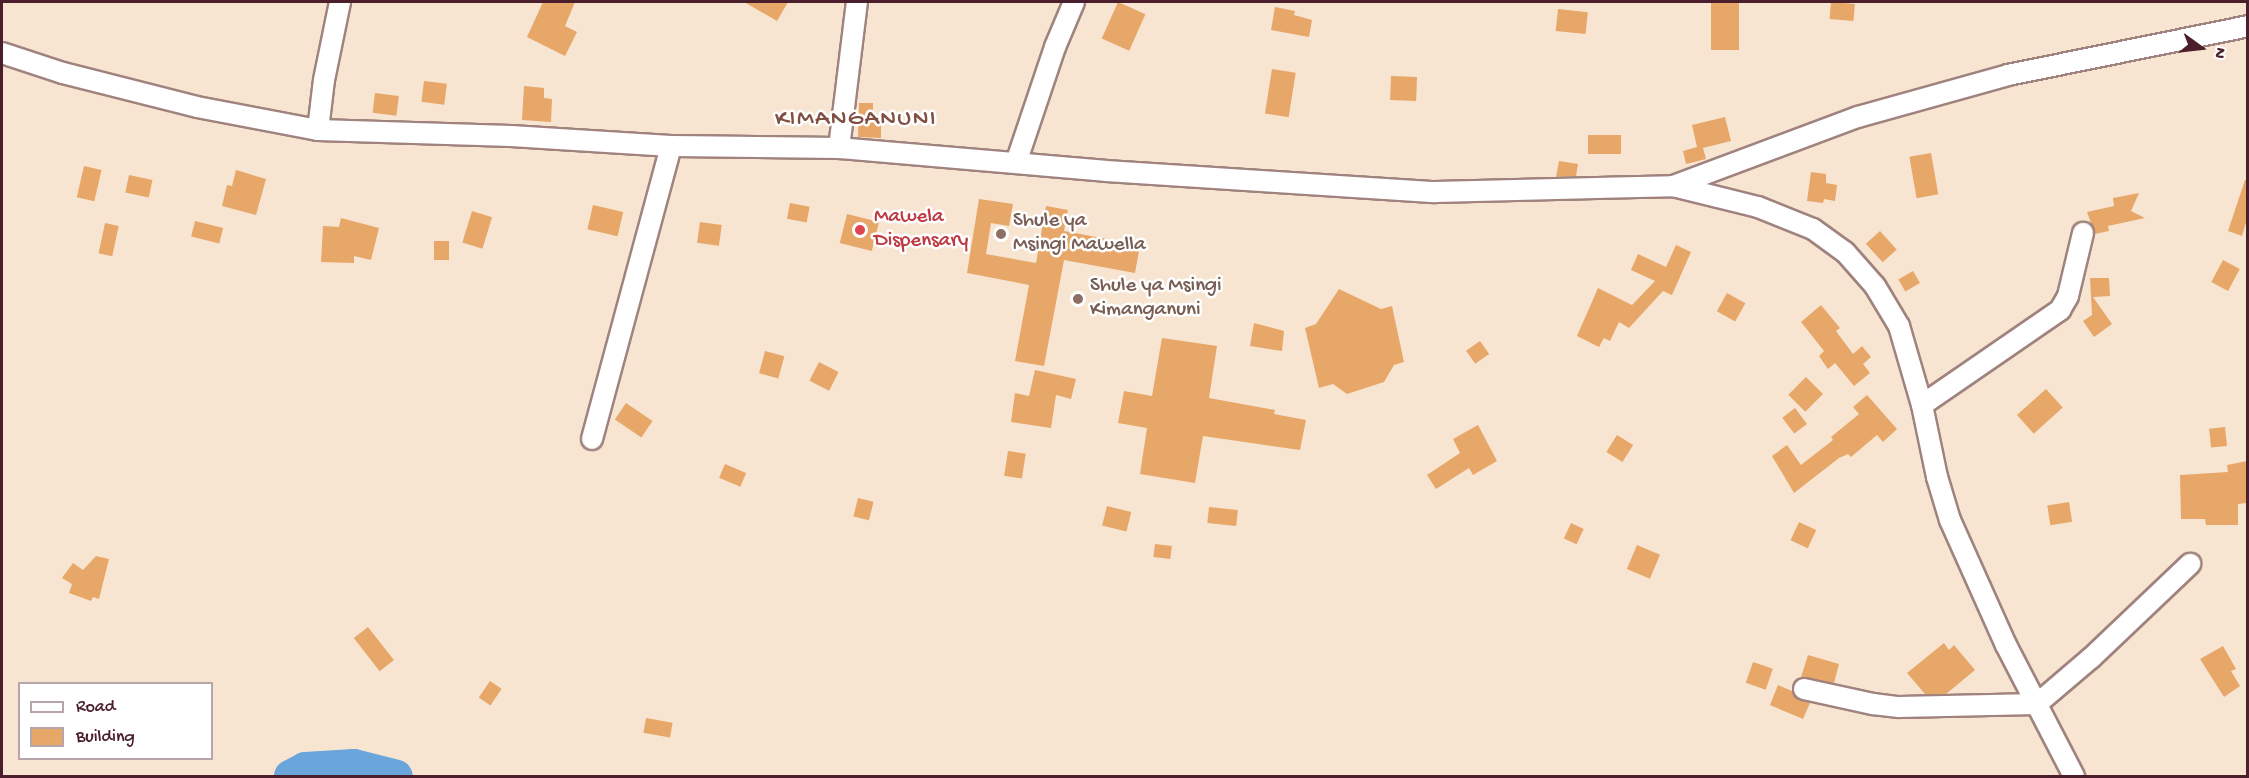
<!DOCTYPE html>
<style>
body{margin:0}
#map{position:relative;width:2249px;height:778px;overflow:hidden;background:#f7e5d1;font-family:"Gochi Hand",sans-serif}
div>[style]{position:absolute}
.river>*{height:32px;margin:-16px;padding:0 16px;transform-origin:16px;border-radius:16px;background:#6aa6db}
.building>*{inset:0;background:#e7a769;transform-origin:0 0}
.roads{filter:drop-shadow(2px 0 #a0827e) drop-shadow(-2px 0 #a0827e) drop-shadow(0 2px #a0827e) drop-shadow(0 -2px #a0827e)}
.minor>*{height:20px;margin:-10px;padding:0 10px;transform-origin:10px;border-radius:10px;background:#fff}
.dots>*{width:16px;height:16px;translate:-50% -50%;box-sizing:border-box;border:3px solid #fff;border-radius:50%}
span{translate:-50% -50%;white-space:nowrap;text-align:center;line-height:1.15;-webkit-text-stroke:5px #fff;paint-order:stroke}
.health-label{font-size:21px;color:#be3a42}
.left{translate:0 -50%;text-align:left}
.education-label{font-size:21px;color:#785e54}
.quarter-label{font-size:24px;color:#814f41;letter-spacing:1.5px}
.frame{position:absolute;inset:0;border:3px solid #4a1f2b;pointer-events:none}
.legend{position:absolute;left:18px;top:682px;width:195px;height:78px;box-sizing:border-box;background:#fff;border:2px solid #b7a5aa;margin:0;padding:8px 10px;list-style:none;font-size:18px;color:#4a1f2b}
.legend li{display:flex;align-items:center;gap:12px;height:30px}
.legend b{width:30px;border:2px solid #b7a5aa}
.north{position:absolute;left:2171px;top:18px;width:60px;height:60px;-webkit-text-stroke:4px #fff;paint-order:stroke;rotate:105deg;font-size:16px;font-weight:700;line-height:24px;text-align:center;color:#4a1f2b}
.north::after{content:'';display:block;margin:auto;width:21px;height:27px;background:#4a1f2b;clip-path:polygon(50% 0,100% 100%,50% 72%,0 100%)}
</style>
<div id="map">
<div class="river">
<i style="left:290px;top:776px;width:17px;rotate:-28deg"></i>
<i style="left:305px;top:768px;width:49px;rotate:-3.5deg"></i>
<i style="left:354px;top:765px;width:44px;rotate:14.3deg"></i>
</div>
<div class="building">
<i style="clip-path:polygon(543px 2px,575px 2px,565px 26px,577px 32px,565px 56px,527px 37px)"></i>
<i style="clip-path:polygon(744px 2px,788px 2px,777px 21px)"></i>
<i style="left:1118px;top:2px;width:30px;height:40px;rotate:24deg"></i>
<i style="left:1711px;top:2px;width:28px;height:48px"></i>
<i style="left:1831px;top:2px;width:24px;height:17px;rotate:5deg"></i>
<i style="clip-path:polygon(1275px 7px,1295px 11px,1294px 15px,1312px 20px,1309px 37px,1271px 30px)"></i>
<i style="left:1558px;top:9px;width:30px;height:22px;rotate:6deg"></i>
<i style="left:1272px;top:69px;width:24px;height:45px;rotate:9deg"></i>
<i style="left:1391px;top:76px;width:26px;height:24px;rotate:2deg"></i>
<i style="left:424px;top:81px;width:23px;height:21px;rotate:7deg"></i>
<i style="clip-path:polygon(524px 86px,544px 88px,544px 98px,552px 99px,551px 122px,522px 120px)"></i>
<i style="left:375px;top:93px;width:24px;height:20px;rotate:7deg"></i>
<i style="clip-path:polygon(859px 103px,873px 103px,873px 120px,881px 121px,881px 138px,858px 137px)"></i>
<i style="clip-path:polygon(1725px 117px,1731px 141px,1703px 148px,1706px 159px,1686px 164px,1683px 151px,1697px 147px,1692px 125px)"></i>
<i style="left:1588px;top:135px;width:33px;height:19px"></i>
<i style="left:1931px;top:153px;width:42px;height:22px;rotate:80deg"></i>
<i style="clip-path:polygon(1559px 161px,1578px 164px,1576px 176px,1556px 177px)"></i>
<i style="left:84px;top:166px;width:18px;height:32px;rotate:13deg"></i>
<i style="clip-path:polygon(236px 170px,266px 179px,256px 215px,222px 206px,227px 185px,232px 186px)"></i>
<i style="clip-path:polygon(1811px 172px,1826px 174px,1826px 183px,1837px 185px,1835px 201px,1824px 199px,1823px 203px,1807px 201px)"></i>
<i style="left:129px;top:175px;width:24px;height:18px;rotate:12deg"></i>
<i style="clip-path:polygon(2245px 180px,2247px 180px,2247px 219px,2242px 236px,2228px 231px)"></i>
<i style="clip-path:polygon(2139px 193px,2131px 211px,2145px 218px,2108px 226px,2109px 231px,2095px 234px,2087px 212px,2114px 206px,2113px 198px)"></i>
<i style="clip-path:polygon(979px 199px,1013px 204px,1009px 226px,991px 223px,986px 254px,1036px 263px,1046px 206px,1068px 210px,1064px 231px,1140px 245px,1135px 273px,1064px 260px,1044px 366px,1015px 361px,1029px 285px,967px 273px)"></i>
<i style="left:790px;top:203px;width:20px;height:16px;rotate:11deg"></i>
<i style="left:593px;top:205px;width:31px;height:25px;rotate:13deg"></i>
<i style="left:472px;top:211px;width:21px;height:33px;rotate:17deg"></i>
<i style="left:847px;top:214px;width:33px;height:30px;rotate:14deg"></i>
<i style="clip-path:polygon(341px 218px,379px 228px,371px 260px,354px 256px,354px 263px,321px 262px,323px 226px,339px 227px)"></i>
<i style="left:195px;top:221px;width:29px;height:16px;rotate:14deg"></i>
<i style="left:700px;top:222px;width:22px;height:21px;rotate:8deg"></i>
<i style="left:105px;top:223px;width:14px;height:31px;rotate:12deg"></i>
<i style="left:1880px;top:231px;width:25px;height:19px;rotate:48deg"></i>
<i style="left:434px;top:241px;width:15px;height:19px"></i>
<i style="clip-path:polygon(1676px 245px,1691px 252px,1672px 295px,1663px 291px,1629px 328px,1619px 322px,1610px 341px,1604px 338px,1599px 347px,1577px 336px,1598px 288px,1632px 305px,1655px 281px,1631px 270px,1638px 254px,1666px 267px)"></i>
<i style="left:2223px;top:260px;width:19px;height:25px;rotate:28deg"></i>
<i style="left:1913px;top:271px;width:14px;height:17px;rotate:60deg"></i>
<i style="clip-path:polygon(2090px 278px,2109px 278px,2110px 296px,2093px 297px,2112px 324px,2094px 337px,2083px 321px,2092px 315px)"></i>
<i style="clip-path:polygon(1339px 289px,1381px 309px,1392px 306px,1404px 362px,1394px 365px,1384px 382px,1347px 394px,1333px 384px,1319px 388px,1305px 328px,1316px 324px)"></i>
<i style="left:1727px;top:293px;width:21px;height:21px;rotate:29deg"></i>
<i style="clip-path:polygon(1821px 305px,1840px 328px,1836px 331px,1853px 354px,1862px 346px,1871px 357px,1863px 364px,1870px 373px,1854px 386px,1835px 363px,1828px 369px,1819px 356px,1824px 351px,1801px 322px)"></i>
<i style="clip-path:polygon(1254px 323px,1284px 331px,1282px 351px,1250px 346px)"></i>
<i style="clip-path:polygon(1162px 338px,1217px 346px,1209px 398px,1275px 410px,1274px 414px,1306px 420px,1300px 450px,1203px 436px,1195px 483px,1140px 474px,1147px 428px,1118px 423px,1124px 391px,1152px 396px)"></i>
<i style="left:1480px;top:341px;width:16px;height:17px;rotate:55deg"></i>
<i style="left:765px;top:351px;width:20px;height:23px;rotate:15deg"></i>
<i style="left:819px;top:362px;width:22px;height:21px;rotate:27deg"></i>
<i style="clip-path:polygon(1035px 370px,1076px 379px,1071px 399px,1056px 395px,1051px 428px,1011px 422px,1015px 393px,1029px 396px)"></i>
<i style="left:1806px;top:377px;width:24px;height:25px;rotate:45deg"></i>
<i style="left:2046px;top:389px;width:25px;height:39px;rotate:48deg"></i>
<i style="clip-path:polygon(1867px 395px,1897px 429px,1883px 442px,1877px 435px,1851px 457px,1848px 454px,1839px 458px,1794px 493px,1772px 456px,1787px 445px,1801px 465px,1833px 440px,1831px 437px,1859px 414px,1853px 407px)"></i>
<i style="left:626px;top:403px;width:32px;height:20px;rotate:34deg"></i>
<i style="left:1795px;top:408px;width:20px;height:16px;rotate:53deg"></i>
<i style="clip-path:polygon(1478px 425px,1497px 461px,1473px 475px,1469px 468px,1436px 489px,1427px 475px,1460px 453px,1453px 439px)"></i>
<i style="left:2225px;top:427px;width:19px;height:16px;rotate:84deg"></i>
<i style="left:1617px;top:435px;width:19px;height:20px;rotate:32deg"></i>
<i style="left:1008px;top:451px;width:18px;height:25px;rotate:9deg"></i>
<i style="clip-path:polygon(2247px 461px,2247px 503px,2238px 504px,2238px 525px,2206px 525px,2205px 519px,2181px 519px,2180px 475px,2228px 472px,2227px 465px)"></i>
<i style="left:725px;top:464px;width:23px;height:15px;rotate:23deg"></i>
<i style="left:858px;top:498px;width:16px;height:19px;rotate:14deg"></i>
<i style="left:2069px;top:502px;width:20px;height:22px;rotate:81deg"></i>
<i style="left:1107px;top:506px;width:25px;height:20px;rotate:14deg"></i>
<i style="left:1209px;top:507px;width:29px;height:16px;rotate:6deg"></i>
<i style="left:1799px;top:522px;width:19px;height:20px;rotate:25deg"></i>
<i style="left:1571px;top:523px;width:14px;height:17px;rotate:25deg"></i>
<i style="left:1155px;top:544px;width:17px;height:13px;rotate:7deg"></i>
<i style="left:1637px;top:545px;width:25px;height:26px;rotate:23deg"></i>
<i style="clip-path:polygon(96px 556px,109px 559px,99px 599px,93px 597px,91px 601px,69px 593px,72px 584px,62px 578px,73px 563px,83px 570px)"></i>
<i style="left:368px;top:627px;width:42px;height:18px;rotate:52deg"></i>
<i style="clip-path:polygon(1944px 643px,1949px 650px,1954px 645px,1975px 670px,1946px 694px,1925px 694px,1907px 673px)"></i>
<i style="clip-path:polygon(2223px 646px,2236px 669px,2231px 671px,2240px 686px,2224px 697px,2200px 659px)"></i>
<i style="clip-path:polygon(1808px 655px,1839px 664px,1834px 683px,1801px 677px)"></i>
<i style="left:1753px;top:662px;width:21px;height:22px;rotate:19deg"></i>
<i style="left:490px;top:681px;width:14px;height:20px;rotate:34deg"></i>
<i style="clip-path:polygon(1778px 685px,1792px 691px,1796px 698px,1810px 703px,1803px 719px,1770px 705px)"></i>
<i style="left:646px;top:718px;width:27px;height:15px;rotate:10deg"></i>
</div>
<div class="roads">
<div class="minor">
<i style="left:2px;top:53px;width:64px;rotate:18.2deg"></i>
<i style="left:63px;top:73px;width:138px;rotate:14.2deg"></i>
<i style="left:197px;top:107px;width:123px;rotate:10.8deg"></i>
<i style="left:318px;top:130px;width:193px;rotate:1.8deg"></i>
<i style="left:511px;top:136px;width:160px;rotate:3.6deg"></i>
<i style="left:671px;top:146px;width:168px;rotate:0.7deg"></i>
<i style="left:839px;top:148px;width:268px;rotate:4.9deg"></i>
<i style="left:1106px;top:171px;width:330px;rotate:3.7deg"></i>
<i style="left:1435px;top:192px;width:238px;rotate:-1.4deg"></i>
<i style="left:1673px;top:186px;width:88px;rotate:13.9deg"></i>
<i style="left:1758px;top:207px;width:59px;rotate:21.8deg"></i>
<i style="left:1813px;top:229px;width:39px;rotate:36deg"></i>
<i style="left:1845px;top:252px;width:45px;rotate:48.6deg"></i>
<i style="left:1875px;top:286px;width:47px;rotate:59deg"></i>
<i style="left:1899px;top:326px;width:82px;rotate:73.8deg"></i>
<i style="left:1922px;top:405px;width:74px;rotate:78.2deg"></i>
<i style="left:1937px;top:477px;width:45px;rotate:73.2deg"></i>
<i style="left:1950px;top:520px;width:137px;rotate:65.9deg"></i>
<i style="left:2006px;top:645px;width:148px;rotate:62.6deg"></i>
<i style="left:318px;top:130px;width:50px;rotate:-83.2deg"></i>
<i style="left:324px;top:80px;width:80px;rotate:-78.4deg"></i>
<i style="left:839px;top:148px;width:147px;rotate:-83deg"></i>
<i style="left:1016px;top:163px;width:122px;rotate:-71.4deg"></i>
<i style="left:1055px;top:47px;width:49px;rotate:-67.1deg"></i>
<i style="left:1673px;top:186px;width:197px;rotate:-20.5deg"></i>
<i style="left:1858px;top:117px;width:156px;rotate:-15.6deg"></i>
<i style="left:2008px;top:75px;width:245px;rotate:-11.5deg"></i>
<i style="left:1922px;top:405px;width:168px;rotate:-34.5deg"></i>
<i style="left:2060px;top:310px;width:16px;rotate:-60deg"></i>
<i style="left:2068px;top:296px;width:65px;rotate:-76.6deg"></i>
<i style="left:592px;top:439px;width:303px;rotate:-74.9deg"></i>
<i style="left:1804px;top:689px;width:71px;rotate:12.3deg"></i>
<i style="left:1873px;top:704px;width:26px;rotate:7deg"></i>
<i style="left:1899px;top:707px;width:138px;rotate:-1.2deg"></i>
<i style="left:2037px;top:704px;width:71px;rotate:-40.4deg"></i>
<i style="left:2091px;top:658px;width:137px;rotate:-43.5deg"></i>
</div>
</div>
<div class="dots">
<i style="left:860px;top:230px;background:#e0444e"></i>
<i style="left:1001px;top:234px;background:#8d6e63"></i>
<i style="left:1078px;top:299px;background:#8d6e63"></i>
</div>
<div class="health-label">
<span class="left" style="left:874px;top:230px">Mawela<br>Dispensary</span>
</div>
<div class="education-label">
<span class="left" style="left:1013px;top:234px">Shule ya<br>Msingi Mawella</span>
<span class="left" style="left:1090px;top:299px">Shule ya Msingi<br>Kimanganuni</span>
</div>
<div class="quarter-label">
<span style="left:856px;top:120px">KIMANGANUNI</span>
</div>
<div class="frame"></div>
<ul class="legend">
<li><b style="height:8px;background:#fff"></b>Road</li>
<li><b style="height:16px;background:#e7a769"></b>Building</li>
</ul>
<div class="north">N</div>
</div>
